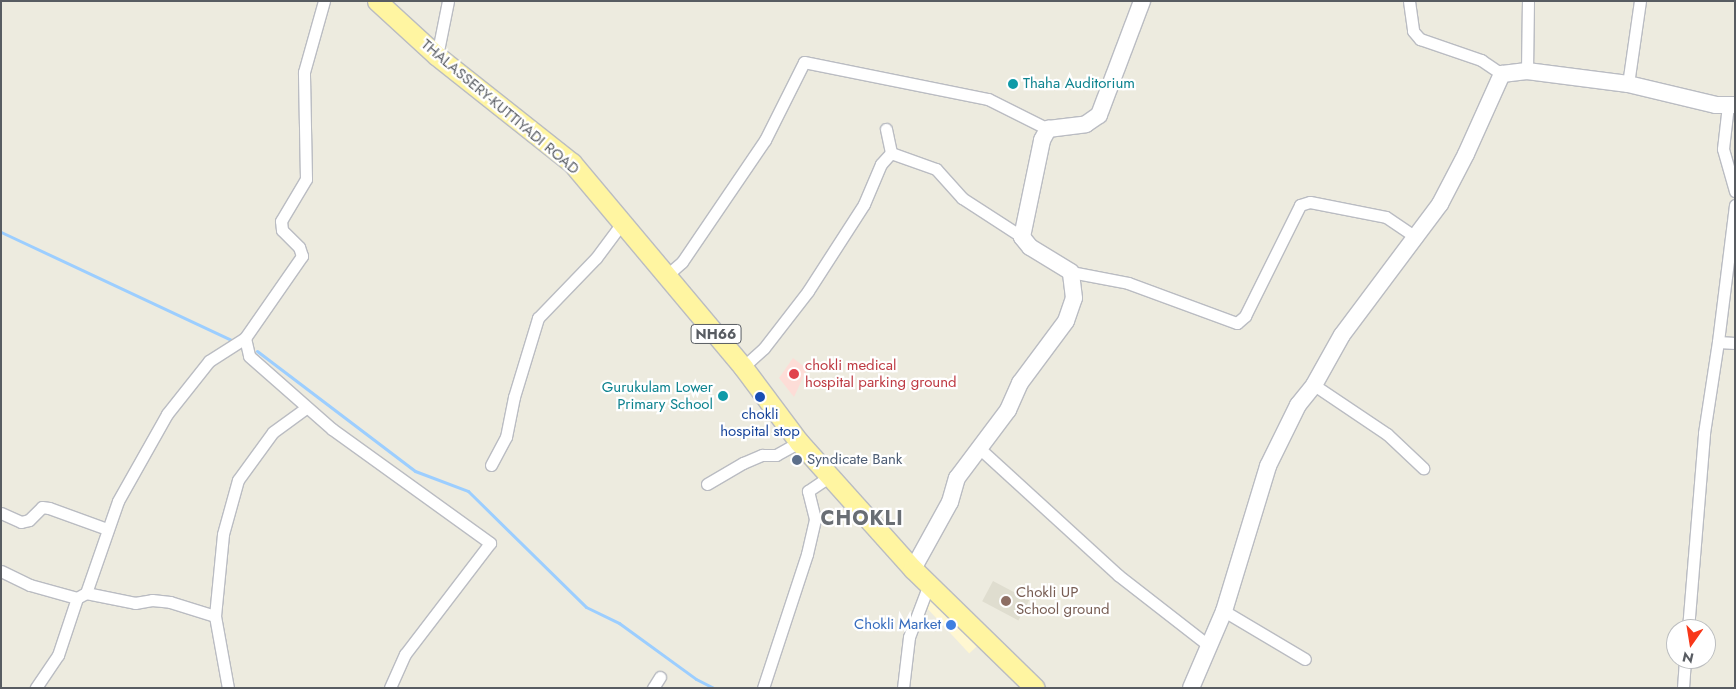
<!DOCTYPE html>
<style>
body{margin:0}
#map{position:relative;width:1736px;height:689px;overflow:hidden;background:#edebdf;font-family:Jost,sans-serif}
div>[style]{position:absolute}
.commercial>*{inset:0;background:#fff7d1;transform-origin:0 0}
.education>*{inset:0;background:#dfddcf;transform-origin:0 0}
.medical>*{inset:0;background:#fdddd7}
.stream>*{height:3px;margin:-1.5px;padding:0 1.5px;transform-origin:1.5px;border-radius:1.5px;background:#9cceff}
.roads{filter:drop-shadow(1px 0 #babcc2) drop-shadow(-1px 0 #babcc2) drop-shadow(0 1px #babcc2) drop-shadow(0 -1px #babcc2)}
.street>*{height:11px;margin:-5.5px;padding:0 5.5px;transform-origin:5.5px;border-radius:5.5px;background:#fff}
.secondary>*{height:16px;margin:-8px;padding:0 8px;transform-origin:8px;border-radius:8px;background:#fff}
.primary>*{height:19px;margin:-9.5px;padding:0 9.5px;transform-origin:9.5px;border-radius:9.5px;background:#fff5a1}
.dots>*{width:14px;height:14px;translate:-50% -50%;box-sizing:border-box;border:2px solid #fff;border-radius:50%}
span{translate:-50% -50%;white-space:nowrap;text-align:center;line-height:1.15;-webkit-text-stroke:4.5px #fff;paint-order:stroke}
.shield-label span{padding:1px 4px;background:#fff;border:1px solid;border-radius:4px;-webkit-text-stroke-width:0}
.shield-label{font-size:14px;color:#585c62;font-weight:700}
.culture-label{font-size:15px;color:#0d838f}
.left{translate:0 -50%;text-align:left}
.right{translate:-100% -50%;text-align:right}
.street-label{font-size:15px;color:#585c62}
.health-label{font-size:15px;color:#be3a42}
.transit-label{font-size:15px;color:#164399}
.service-label{font-size:15px;color:#4e5e75}
.education-label{font-size:15px;color:#785e54}
.shop-label{font-size:15px;color:#366cbe}
.district-label{font-size:20px;color:#696e74;font-weight:700;letter-spacing:1px}
.frame{position:absolute;inset:0;border:2px solid #585c62;pointer-events:none}
.north{position:absolute;left:1666px;top:619px;width:50px;height:50px;box-sizing:border-box;background:#fff;border:1px solid #bcbec0;border-radius:50%;rotate:193deg;font-size:14px;font-weight:700;line-height:20px;text-align:center;color:#585c62}
.north::after{content:'';display:block;margin:auto;width:18px;height:22px;background:#f83719;clip-path:polygon(50% 0,100% 100%,50% 72%,0 100%)}
</style>
<div id="map">
<div class="commercial">
<i style="left:933px;top:597px;width:66px;height:12px;rotate:47deg"></i>
</div>
<div class="education">
<i style="left:993px;top:581px;width:41px;height:23px;rotate:28deg"></i>
</div>
<div class="medical">
<i style="clip-path:polygon(793px 358px,807px 369px,794px 397px,779px 378px)"></i>
</div>
<div class="stream">
<i style="left:1px;top:232px;width:257px;rotate:25.1deg"></i>
<i style="left:257px;top:351px;width:198px;rotate:37.2deg"></i>
<i style="left:415px;top:471px;width:57px;rotate:20.7deg"></i>
<i style="left:468px;top:491px;width:165px;rotate:44.5deg"></i>
<i style="left:586px;top:607px;width:37px;rotate:26deg"></i>
<i style="left:619px;top:623px;width:95px;rotate:36deg"></i>
<i style="left:696px;top:679px;width:20px;rotate:27deg"></i>
</div>
<div class="roads">
<div class="street">
<i style="left:1409px;top:1px;width:30px;rotate:82deg"></i>
<i style="left:1413px;top:31px;width:11px;rotate:49deg"></i>
<i style="left:1420px;top:39px;width:65px;rotate:19deg"></i>
<i style="left:1481px;top:60px;width:25px;rotate:34deg"></i>
<i style="left:437px;top:56px;width:56px;rotate:-78.7deg"></i>
<i style="left:1527px;top:71px;width:70px;rotate:-89.2deg"></i>
<i style="left:1628px;top:84px;width:84px;rotate:-81.8deg"></i>
<i style="left:1728px;top:105px;width:44px;rotate:96.5deg"></i>
<i style="left:1723px;top:149px;width:44px;rotate:74.1deg"></i>
<i style="left:886px;top:129px;width:25px;rotate:78deg"></i>
<i style="left:1735px;top:205px;width:138px;rotate:97.1deg"></i>
<i style="left:1718px;top:342px;width:17px;rotate:3deg"></i>
<i style="left:1071px;top:272px;width:58px;rotate:10.9deg"></i>
<i style="left:1128px;top:283px;width:116px;rotate:20.2deg"></i>
<i style="left:1237px;top:323px;width:11px;rotate:-41deg"></i>
<i style="left:1245px;top:316px;width:124px;rotate:-63.6deg"></i>
<i style="left:1300px;top:205px;width:10px;rotate:-17deg"></i>
<i style="left:1310px;top:202px;width:77px;rotate:11.2deg"></i>
<i style="left:1386px;top:217px;width:37px;rotate:34deg"></i>
<i style="left:666px;top:276px;width:21px;rotate:-41deg"></i>
<i style="left:682px;top:262px;width:148px;rotate:-55.8deg"></i>
<i style="left:765px;top:140px;width:87px;rotate:-63.4deg"></i>
<i style="left:804px;top:62px;width:188px;rotate:11.4deg"></i>
<i style="left:988px;top:99px;width:67px;rotate:26.6deg"></i>
<i style="left:245px;top:338px;width:100px;rotate:-55.2deg"></i>
<i style="left:302px;top:256px;width:9px;rotate:-108deg"></i>
<i style="left:299px;top:247px;width:24px;rotate:-135deg"></i>
<i style="left:282px;top:230px;width:9px;rotate:-96deg"></i>
<i style="left:281px;top:221px;width:49px;rotate:-59.2deg"></i>
<i style="left:306px;top:179px;width:107px;rotate:-91.1deg"></i>
<i style="left:304px;top:72px;width:74px;rotate:-74.3deg"></i>
<i style="left:743px;top:367px;width:28px;rotate:-42deg"></i>
<i style="left:764px;top:348px;width:72px;rotate:-52.3deg"></i>
<i style="left:808px;top:291px;width:103px;rotate:-57.2deg"></i>
<i style="left:864px;top:204px;width:43px;rotate:-67deg"></i>
<i style="left:881px;top:164px;width:15px;rotate:-48deg"></i>
<i style="left:891px;top:153px;width:48px;rotate:19.6deg"></i>
<i style="left:936px;top:169px;width:39px;rotate:48deg"></i>
<i style="left:962px;top:198px;width:72px;rotate:33deg"></i>
<i style="left:1314px;top:385px;width:88px;rotate:33.9deg"></i>
<i style="left:1387px;top:434px;width:50px;rotate:43.4deg"></i>
<i style="left:979px;top:448px;width:188px;rotate:42.4deg"></i>
<i style="left:1118px;top:575px;width:114px;rotate:37.9deg"></i>
<i style="left:491px;top:465px;width:32px;rotate:-62deg"></i>
<i style="left:506px;top:437px;width:41px;rotate:-78.7deg"></i>
<i style="left:514px;top:397px;width:83px;rotate:-73.1deg"></i>
<i style="left:538px;top:318px;width:83px;rotate:-46deg"></i>
<i style="left:596px;top:258px;width:44px;rotate:-53.4deg"></i>
<i style="left:707px;top:484px;width:42px;rotate:-30.3deg"></i>
<i style="left:743px;top:463px;width:21px;rotate:-23deg"></i>
<i style="left:762px;top:455px;width:14px"></i>
<i style="left:776px;top:455px;width:26px;rotate:-29deg"></i>
<i style="left:1px;top:513px;width:22px;rotate:24deg"></i>
<i style="left:21px;top:522px;width:8px;rotate:-14deg"></i>
<i style="left:29px;top:520px;width:18px;rotate:-45deg"></i>
<i style="left:42px;top:507px;width:7px;rotate:8deg"></i>
<i style="left:49px;top:508px;width:62px;rotate:19.9deg"></i>
<i style="left:1px;top:571px;width:32px;rotate:26deg"></i>
<i style="left:30px;top:585px;width:49px;rotate:15.5deg"></i>
<i style="left:77px;top:598px;width:60px;rotate:108.4deg"></i>
<i style="left:58px;top:655px;width:40px;rotate:124deg"></i>
<i style="left:86px;top:593px;width:97px;rotate:-70.8deg"></i>
<i style="left:118px;top:501px;width:100px;rotate:-60.6deg"></i>
<i style="left:167px;top:414px;width:68px;rotate:-51.6deg"></i>
<i style="left:209px;top:361px;width:43px;rotate:-32.6deg"></i>
<i style="left:245px;top:338px;width:18px;rotate:77deg"></i>
<i style="left:249px;top:356px;width:111px;rotate:41.3deg"></i>
<i style="left:332px;top:429px;width:195px;rotate:35.8deg"></i>
<i style="left:490px;top:543px;width:140px;rotate:127.4deg"></i>
<i style="left:405px;top:654px;width:37px;rotate:114deg"></i>
<i style="left:77px;top:598px;width:10px;rotate:-29deg"></i>
<i style="left:86px;top:593px;width:50px;rotate:11.5deg"></i>
<i style="left:135px;top:603px;width:17px;rotate:-10deg"></i>
<i style="left:152px;top:600px;width:18px;rotate:6deg"></i>
<i style="left:170px;top:602px;width:47px;rotate:17.3deg"></i>
<i style="left:215px;top:616px;width:73px;rotate:79.8deg"></i>
<i style="left:1224px;top:611px;width:94px;rotate:30.7deg"></i>
<i style="left:215px;top:616px;width:82px;rotate:-84.4deg"></i>
<i style="left:223px;top:534px;width:56px;rotate:-74.5deg"></i>
<i style="left:238px;top:480px;width:59px;rotate:-53.9deg"></i>
<i style="left:273px;top:432px;width:41px;rotate:-36deg"></i>
<i style="left:1688px;top:629px;width:197px;rotate:-85.3deg"></i>
<i style="left:1704px;top:433px;width:92px;rotate:-81.3deg"></i>
<i style="left:653px;top:688px;width:13px;rotate:-58deg"></i>
<i style="left:763px;top:688px;width:141px;rotate:-71.8deg"></i>
<i style="left:807px;top:554px;width:36px;rotate:-77deg"></i>
<i style="left:815px;top:519px;width:29px;rotate:-104deg"></i>
<i style="left:808px;top:491px;width:27px;rotate:-34deg"></i>
<i style="left:903px;top:688px;width:51px;rotate:-83.3deg"></i>
<i style="left:909px;top:637px;width:57px;rotate:-69.3deg"></i>
<i style="left:1683px;top:688px;width:29px;rotate:-86deg"></i>
</div>
<div class="secondary">
<i style="left:913px;top:569px;width:77px;rotate:-61.1deg"></i>
<i style="left:950px;top:502px;width:25px;rotate:-74deg"></i>
<i style="left:957px;top:478px;width:85px;rotate:-53.1deg"></i>
<i style="left:1008px;top:410px;width:30px;rotate:-66deg"></i>
<i style="left:1020px;top:383px;width:77px;rotate:-53.4deg"></i>
<i style="left:1066px;top:321px;width:24px;rotate:-71deg"></i>
<i style="left:1074px;top:298px;width:26px;rotate:-97deg"></i>
<i style="left:1071px;top:272px;width:48px;rotate:-148.6deg"></i>
<i style="left:1030px;top:247px;width:13px;rotate:-129deg"></i>
<i style="left:1022px;top:237px;width:99px;rotate:-78.3deg"></i>
<i style="left:1042px;top:140px;width:13px;rotate:-61deg"></i>
<i style="left:1048px;top:129px;width:38px;rotate:-7deg"></i>
<i style="left:1086px;top:124px;width:16px;rotate:-35deg"></i>
<i style="left:1099px;top:115px;width:122px;rotate:-69.3deg"></i>
<i style="left:1191px;top:688px;width:84px;rotate:-66.8deg"></i>
<i style="left:1224px;top:611px;width:152px;rotate:-73.1deg"></i>
<i style="left:1268px;top:466px;width:68px;rotate:-63.8deg"></i>
<i style="left:1298px;top:405px;width:26px;rotate:-51deg"></i>
<i style="left:1314px;top:385px;width:57px;rotate:-60.8deg"></i>
<i style="left:1342px;top:335px;width:164px;rotate:-53.2deg"></i>
<i style="left:1440px;top:204px;width:56px;rotate:-62.5deg"></i>
<i style="left:1466px;top:154px;width:88px;rotate:-65.8deg"></i>
<i style="left:1502px;top:74px;width:25px;rotate:-7deg"></i>
<i style="left:1527px;top:71px;width:102px;rotate:7.3deg"></i>
<i style="left:1628px;top:84px;width:90px;rotate:13.4deg"></i>
<i style="left:1716px;top:105px;width:19px"></i>
</div>
<div class="primary">
<i style="left:377px;top:1px;width:81px;rotate:42.5deg"></i>
<i style="left:437px;top:56px;width:172px;rotate:38.4deg"></i>
<i style="left:572px;top:163px;width:266px;rotate:50deg"></i>
<i style="left:743px;top:367px;width:94px;rotate:53.3deg"></i>
<i style="left:799px;top:442px;width:171px;rotate:48.1deg"></i>
<i style="left:913px;top:569px;width:170px;rotate:44.3deg"></i>
</div>
</div>
<div class="dots">
<i style="left:1013px;top:84px;background:#0f9aa8"></i>
<i style="left:794px;top:374px;background:#e0444e"></i>
<i style="left:723px;top:396px;background:#0f9aa8"></i>
<i style="left:760px;top:397px;background:#1a4fb4"></i>
<i style="left:797px;top:460px;background:#5c6f8a"></i>
<i style="left:1006px;top:601px;background:#8d6e63"></i>
<i style="left:951px;top:625px;background:#3f7fe0"></i>
</div>
<div class="shield-label">
<span style="left:716px;top:334px">NH66</span>
</div>
<div class="culture-label">
<span class="left" style="left:1023px;top:84px">Thaha Auditorium</span>
<span class="right" style="left:713px;top:396px">Gurukulam Lower<br>Primary School</span>
</div>
<div class="street-label">
<span style="left:500px;top:107px;rotate:40deg">THALASSERY-KUTTIYADI ROAD</span>
</div>
<div class="health-label">
<span class="left" style="left:805px;top:374px">chokli medical<br>hospital parking ground</span>
</div>
<div class="transit-label">
<span style="left:760px;top:423px">chokli<br>hospital stop</span>
</div>
<div class="service-label">
<span class="left" style="left:807px;top:460px">Syndicate Bank</span>
</div>
<div class="education-label">
<span class="left" style="left:1016px;top:601px">Chokli UP<br>School ground</span>
</div>
<div class="shop-label">
<span class="right" style="left:941px;top:625px">Chokli Market</span>
</div>
<div class="district-label">
<span style="left:862px;top:518px">CHOKLI</span>
</div>
<div class="frame"></div>
<div class="north">N</div>
</div>
